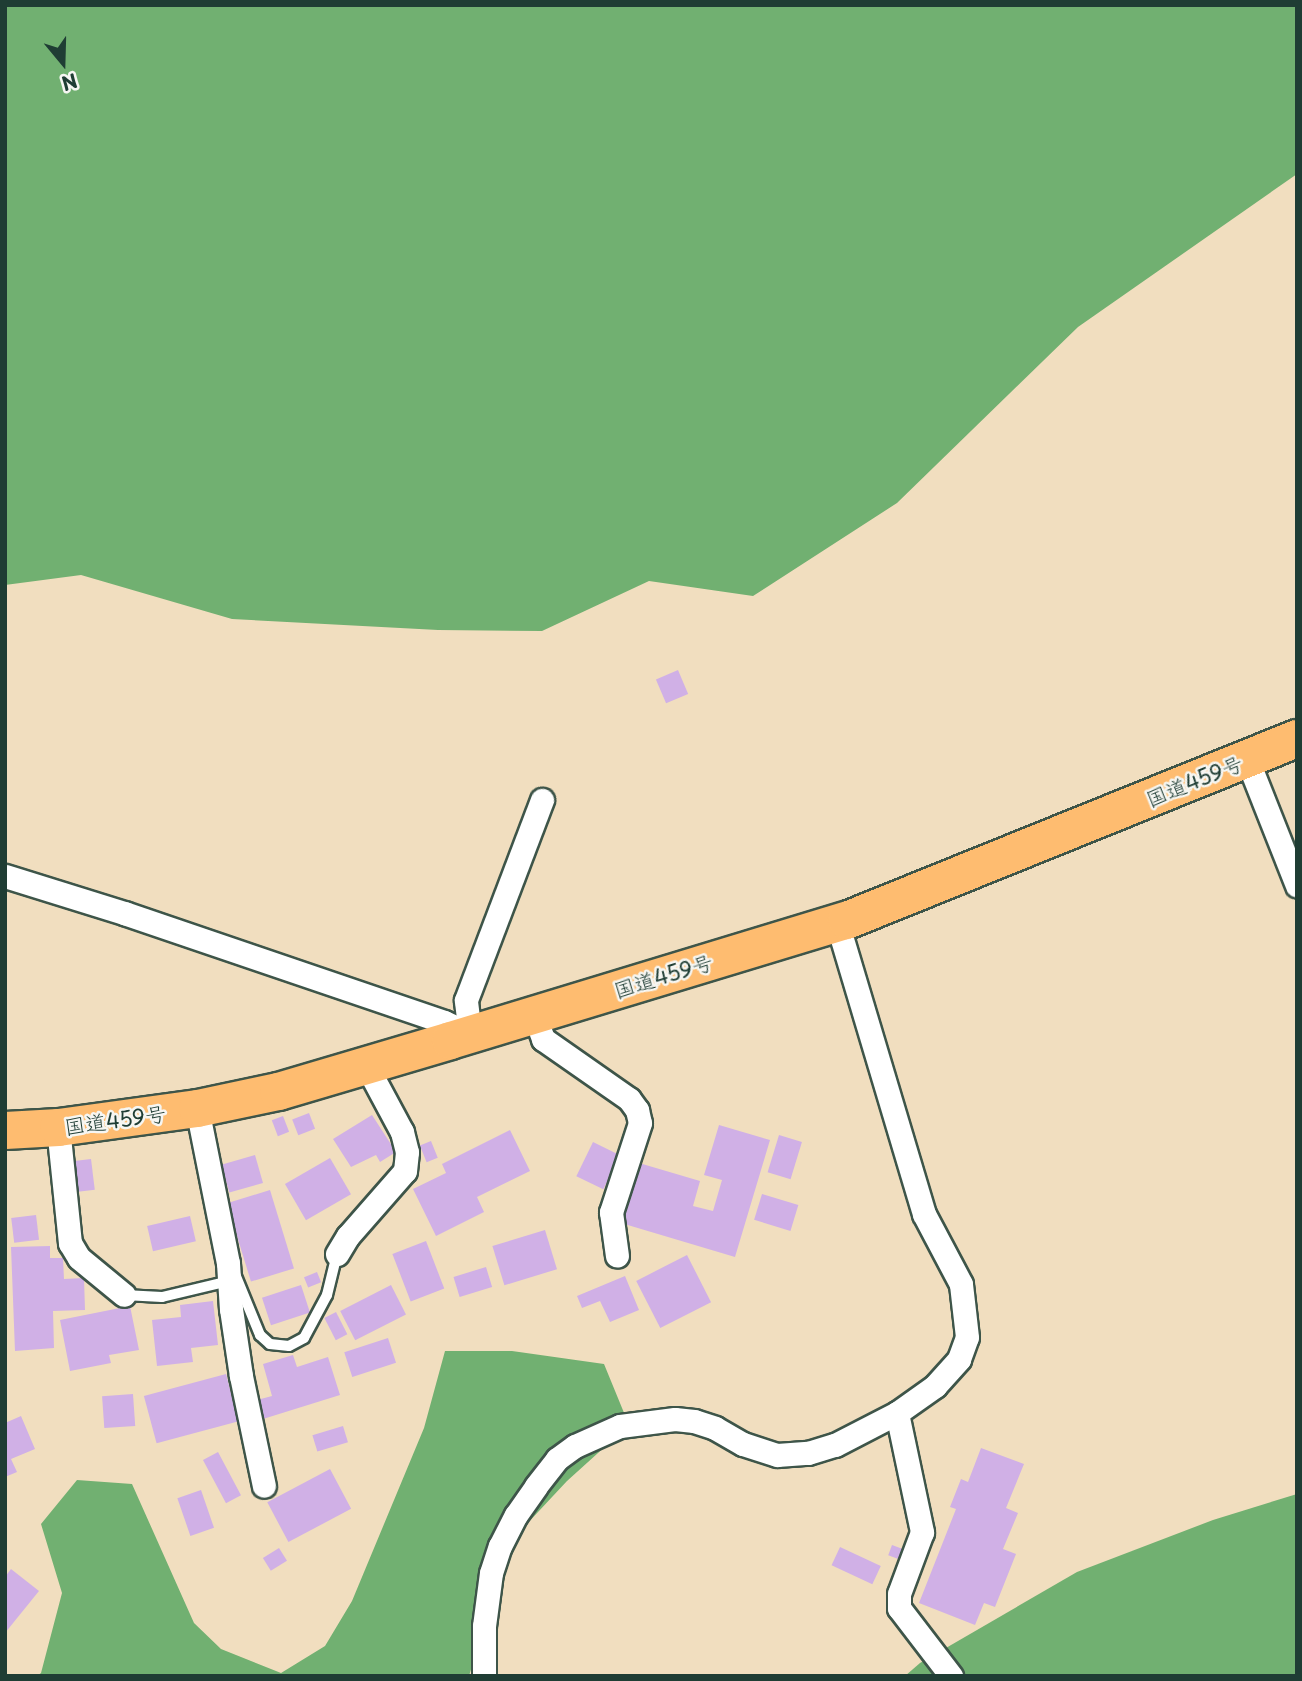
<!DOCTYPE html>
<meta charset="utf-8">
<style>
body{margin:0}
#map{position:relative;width:1302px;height:1681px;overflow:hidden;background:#f1debf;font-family:"Playpen Sans","Klee One",sans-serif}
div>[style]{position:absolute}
.forest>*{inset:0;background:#71b071}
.building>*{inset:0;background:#d0b0e6;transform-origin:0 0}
.roads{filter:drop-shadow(2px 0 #3e5549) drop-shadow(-2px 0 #3e5549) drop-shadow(0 2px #3e5549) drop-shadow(0 -2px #3e5549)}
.service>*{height:10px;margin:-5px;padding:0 5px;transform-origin:5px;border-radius:5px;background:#fff}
.minor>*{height:23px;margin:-11.5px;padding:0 11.5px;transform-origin:11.5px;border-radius:11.5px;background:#fff}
.trunk>*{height:37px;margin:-18.5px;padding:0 18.5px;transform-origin:18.5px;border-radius:18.5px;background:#febc70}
span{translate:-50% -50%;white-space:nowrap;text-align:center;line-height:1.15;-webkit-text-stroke:5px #f6f6f2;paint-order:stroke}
.street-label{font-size:21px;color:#1f3d34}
.frame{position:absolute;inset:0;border:7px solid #1f3d34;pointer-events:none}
.north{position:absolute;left:28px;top:28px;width:70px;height:70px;-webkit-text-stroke:5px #f6f6f2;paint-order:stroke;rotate:161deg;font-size:19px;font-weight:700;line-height:28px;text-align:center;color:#1f3d34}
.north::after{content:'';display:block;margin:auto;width:24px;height:32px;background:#1f3d34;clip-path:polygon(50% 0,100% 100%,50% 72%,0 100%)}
</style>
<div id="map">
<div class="forest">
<i style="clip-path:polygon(5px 5px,1297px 5px,1297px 174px,1078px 327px,897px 503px,753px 596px,649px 581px,542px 631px,438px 630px,232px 619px,81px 575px,5px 585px)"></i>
<i style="clip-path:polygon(445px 1351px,512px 1351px,604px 1364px,629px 1425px,567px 1481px,510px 1542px,469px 1676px,37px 1676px,41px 1673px,62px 1593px,41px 1524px,77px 1480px,132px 1484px,194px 1623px,221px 1649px,281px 1673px,325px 1646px,352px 1601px,424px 1428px)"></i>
<i style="clip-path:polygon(1297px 1494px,1297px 1676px,905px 1676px,920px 1663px,1077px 1572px,1213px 1520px)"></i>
</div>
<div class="building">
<i style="left:678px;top:670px;width:26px;height:24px;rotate:67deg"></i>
<i style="left:309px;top:1113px;width:17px;height:18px;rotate:69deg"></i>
<i style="clip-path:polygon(372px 1115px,396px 1152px,380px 1162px,376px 1155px,351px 1167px,333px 1139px)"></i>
<i style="left:283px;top:1116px;width:17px;height:12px;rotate:69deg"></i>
<i style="clip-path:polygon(719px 1125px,770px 1140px,735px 1257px,621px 1223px,639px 1163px,700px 1181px,693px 1206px,713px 1211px,722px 1180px,704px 1175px)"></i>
<i style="clip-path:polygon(510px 1130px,530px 1171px,477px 1197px,484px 1212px,436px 1236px,413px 1189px,446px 1173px,442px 1164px)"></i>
<i style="left:779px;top:1135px;width:24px;height:39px;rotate:17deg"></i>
<i style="left:431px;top:1141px;width:18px;height:12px;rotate:68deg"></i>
<i style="left:593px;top:1142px;width:30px;height:38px;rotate:26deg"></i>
<i style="left:255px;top:1155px;width:29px;height:35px;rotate:74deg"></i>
<i style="left:330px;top:1158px;width:42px;height:52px;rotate:60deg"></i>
<i style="left:91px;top:1159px;width:31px;height:21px;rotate:83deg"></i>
<i style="left:270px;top:1190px;width:82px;height:45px;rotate:73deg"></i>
<i style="left:762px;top:1194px;width:38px;height:27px;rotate:17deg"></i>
<i style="left:36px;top:1215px;width:25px;height:25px;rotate:83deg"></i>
<i style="left:190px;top:1216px;width:26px;height:44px;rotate:77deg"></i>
<i style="left:545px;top:1230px;width:41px;height:55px;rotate:73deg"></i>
<i style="left:426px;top:1241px;width:51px;height:36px;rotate:69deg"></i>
<i style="clip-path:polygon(50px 1246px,50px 1258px,63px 1258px,64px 1279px,84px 1278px,85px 1310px,53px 1311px,54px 1348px,15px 1351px,11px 1247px)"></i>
<i style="left:687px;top:1255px;width:53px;height:57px;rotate:63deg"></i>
<i style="left:486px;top:1267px;width:21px;height:34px;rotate:73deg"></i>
<i style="left:317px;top:1272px;width:11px;height:14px;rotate:68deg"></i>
<i style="clip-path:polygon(625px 1276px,639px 1310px,610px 1322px,600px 1301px,582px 1308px,577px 1296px)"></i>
<i style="left:301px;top:1285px;width:29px;height:41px;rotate:72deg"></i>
<i style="left:391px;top:1285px;width:33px;height:57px;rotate:63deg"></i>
<i style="clip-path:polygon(213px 1301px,218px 1345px,191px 1348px,193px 1362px,157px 1366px,152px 1320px,181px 1317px,180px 1305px)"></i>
<i style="clip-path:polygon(130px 1306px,139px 1350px,109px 1355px,111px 1363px,70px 1371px,60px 1320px)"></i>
<i style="left:336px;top:1312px;width:25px;height:13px;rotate:63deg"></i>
<i style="left:388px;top:1338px;width:26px;height:46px;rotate:72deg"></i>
<i style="clip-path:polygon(293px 1355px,297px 1367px,328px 1357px,340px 1395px,263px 1419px,257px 1400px,272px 1396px,263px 1364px)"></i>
<i style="left:226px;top:1374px;width:49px;height:85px;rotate:75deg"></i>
<i style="left:133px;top:1394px;width:32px;height:31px;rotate:86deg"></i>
<i style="clip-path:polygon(21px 1416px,35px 1449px,11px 1459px,17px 1472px,5px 1477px,5px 1423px)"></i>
<i style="left:343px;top:1426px;width:17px;height:32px;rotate:73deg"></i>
<i style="clip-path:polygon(981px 1448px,1024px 1464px,1006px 1508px,1018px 1513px,1003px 1549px,1016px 1554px,995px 1607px,984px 1603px,975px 1625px,919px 1603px,956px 1509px,950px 1507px,961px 1479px,968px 1482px)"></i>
<i style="left:218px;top:1452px;width:49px;height:17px;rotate:62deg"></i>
<i style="left:330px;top:1469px;width:45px;height:71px;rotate:62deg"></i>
<i style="left:201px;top:1490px;width:40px;height:25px;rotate:71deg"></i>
<i style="left:892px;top:1545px;width:15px;height:11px;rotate:20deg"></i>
<i style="left:840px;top:1547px;width:45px;height:20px;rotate:25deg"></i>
<i style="left:279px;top:1548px;width:15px;height:19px;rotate:58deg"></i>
<i style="clip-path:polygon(11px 1569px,39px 1591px,5px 1633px,5px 1577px)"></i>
</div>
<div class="roads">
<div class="service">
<i style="left:235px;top:1274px;width:66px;rotate:67.7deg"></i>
<i style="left:260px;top:1335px;width:13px;rotate:42deg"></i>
<i style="left:270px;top:1344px;width:19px;rotate:6deg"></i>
<i style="left:289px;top:1346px;width:17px;rotate:-28deg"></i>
<i style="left:304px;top:1338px;width:49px;rotate:-61.9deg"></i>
<i style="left:327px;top:1295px;width:42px;rotate:-76.3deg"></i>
<i style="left:124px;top:1295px;width:38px;rotate:3deg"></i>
<i style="left:162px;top:1297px;width:69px;rotate:-13.4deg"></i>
</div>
<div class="minor">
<i style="left:1247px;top:759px;width:136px;rotate:68.4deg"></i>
<i style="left:5px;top:876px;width:125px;rotate:17.3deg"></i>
<i style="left:124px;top:913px;width:338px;rotate:18.8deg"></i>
<i style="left:444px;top:1022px;width:29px;rotate:25deg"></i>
<i style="left:534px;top:1014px;width:27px;rotate:70deg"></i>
<i style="left:543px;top:1039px;width:105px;rotate:34.9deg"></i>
<i style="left:629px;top:1099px;width:14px;rotate:54deg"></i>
<i style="left:637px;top:1110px;width:13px;rotate:77deg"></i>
<i style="left:640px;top:1123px;width:94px;rotate:108deg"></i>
<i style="left:611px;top:1212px;width:44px;rotate:82.2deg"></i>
<i style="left:470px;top:1034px;width:34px;rotate:-97deg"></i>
<i style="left:466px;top:1000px;width:214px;rotate:-69.2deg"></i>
<i style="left:197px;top:1108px;width:158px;rotate:78.7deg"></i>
<i style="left:228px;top:1263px;width:46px;rotate:86.3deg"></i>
<i style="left:231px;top:1309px;width:68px;rotate:81.5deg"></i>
<i style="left:241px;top:1376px;width:112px;rotate:78.2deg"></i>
<i style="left:58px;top:1127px;width:117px;rotate:84.1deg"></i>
<i style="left:70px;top:1243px;width:17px;rotate:59deg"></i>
<i style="left:79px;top:1258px;width:58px;rotate:39.4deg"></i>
<i style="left:337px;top:1254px;width:21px;rotate:-59deg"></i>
<i style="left:348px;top:1236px;width:86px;rotate:-48.8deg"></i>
<i style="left:405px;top:1171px;width:19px;rotate:-84deg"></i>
<i style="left:407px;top:1152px;width:21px;rotate:-104deg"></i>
<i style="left:402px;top:1132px;width:76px;rotate:-118.2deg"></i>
<i style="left:897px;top:1413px;width:122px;rotate:78.1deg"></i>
<i style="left:922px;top:1532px;width:66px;rotate:110.4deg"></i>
<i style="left:899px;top:1594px;width:14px;rotate:90deg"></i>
<i style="left:899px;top:1608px;width:86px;rotate:52.6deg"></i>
<i style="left:484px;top:1676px;width:50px;rotate:-90deg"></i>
<i style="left:484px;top:1626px;width:53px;rotate:-82.5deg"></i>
<i style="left:491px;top:1573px;width:28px;rotate:-72deg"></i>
<i style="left:500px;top:1546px;width:35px;rotate:-63deg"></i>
<i style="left:516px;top:1515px;width:35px;rotate:-55deg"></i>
<i style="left:536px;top:1486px;width:34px;rotate:-52deg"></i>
<i style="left:557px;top:1459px;width:22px;rotate:-36deg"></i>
<i style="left:575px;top:1446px;width:49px;rotate:-24deg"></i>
<i style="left:620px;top:1426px;width:55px;rotate:-7.3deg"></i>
<i style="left:675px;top:1419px;width:19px;rotate:6deg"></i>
<i style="left:694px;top:1421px;width:22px;rotate:18deg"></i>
<i style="left:715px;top:1428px;width:32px;rotate:30deg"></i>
<i style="left:743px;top:1444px;width:36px;rotate:18deg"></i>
<i style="left:777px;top:1455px;width:31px;rotate:-4deg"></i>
<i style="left:808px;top:1453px;width:28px;rotate:-17deg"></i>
<i style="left:835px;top:1445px;width:70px;rotate:-27.3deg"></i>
<i style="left:897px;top:1413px;width:47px;rotate:-35.4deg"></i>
<i style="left:935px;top:1386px;width:36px;rotate:-48deg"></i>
<i style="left:959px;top:1359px;width:23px;rotate:-70deg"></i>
<i style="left:967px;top:1337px;width:53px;rotate:-96.5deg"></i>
<i style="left:961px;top:1284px;width:79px;rotate:-117.9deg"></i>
<i style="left:924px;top:1214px;width:305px;rotate:-106.6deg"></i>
</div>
<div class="trunk">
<i style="left:5px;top:1130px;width:53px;rotate:-3.2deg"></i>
<i style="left:58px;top:1127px;width:140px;rotate:-7.8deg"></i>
<i style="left:197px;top:1108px;width:83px;rotate:-11.9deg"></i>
<i style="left:278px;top:1091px;width:179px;rotate:-16.5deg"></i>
<i style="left:450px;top:1040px;width:414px;rotate:-16.9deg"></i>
<i style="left:846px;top:920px;width:486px;rotate:-22deg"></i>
</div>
</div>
<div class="street-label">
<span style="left:1194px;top:780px;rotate:-22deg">国道459号</span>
<span style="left:663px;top:975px;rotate:-17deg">国道459号</span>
<span style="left:115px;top:1119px;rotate:-8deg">国道459号</span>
</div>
<div class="frame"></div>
<div class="north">N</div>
</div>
